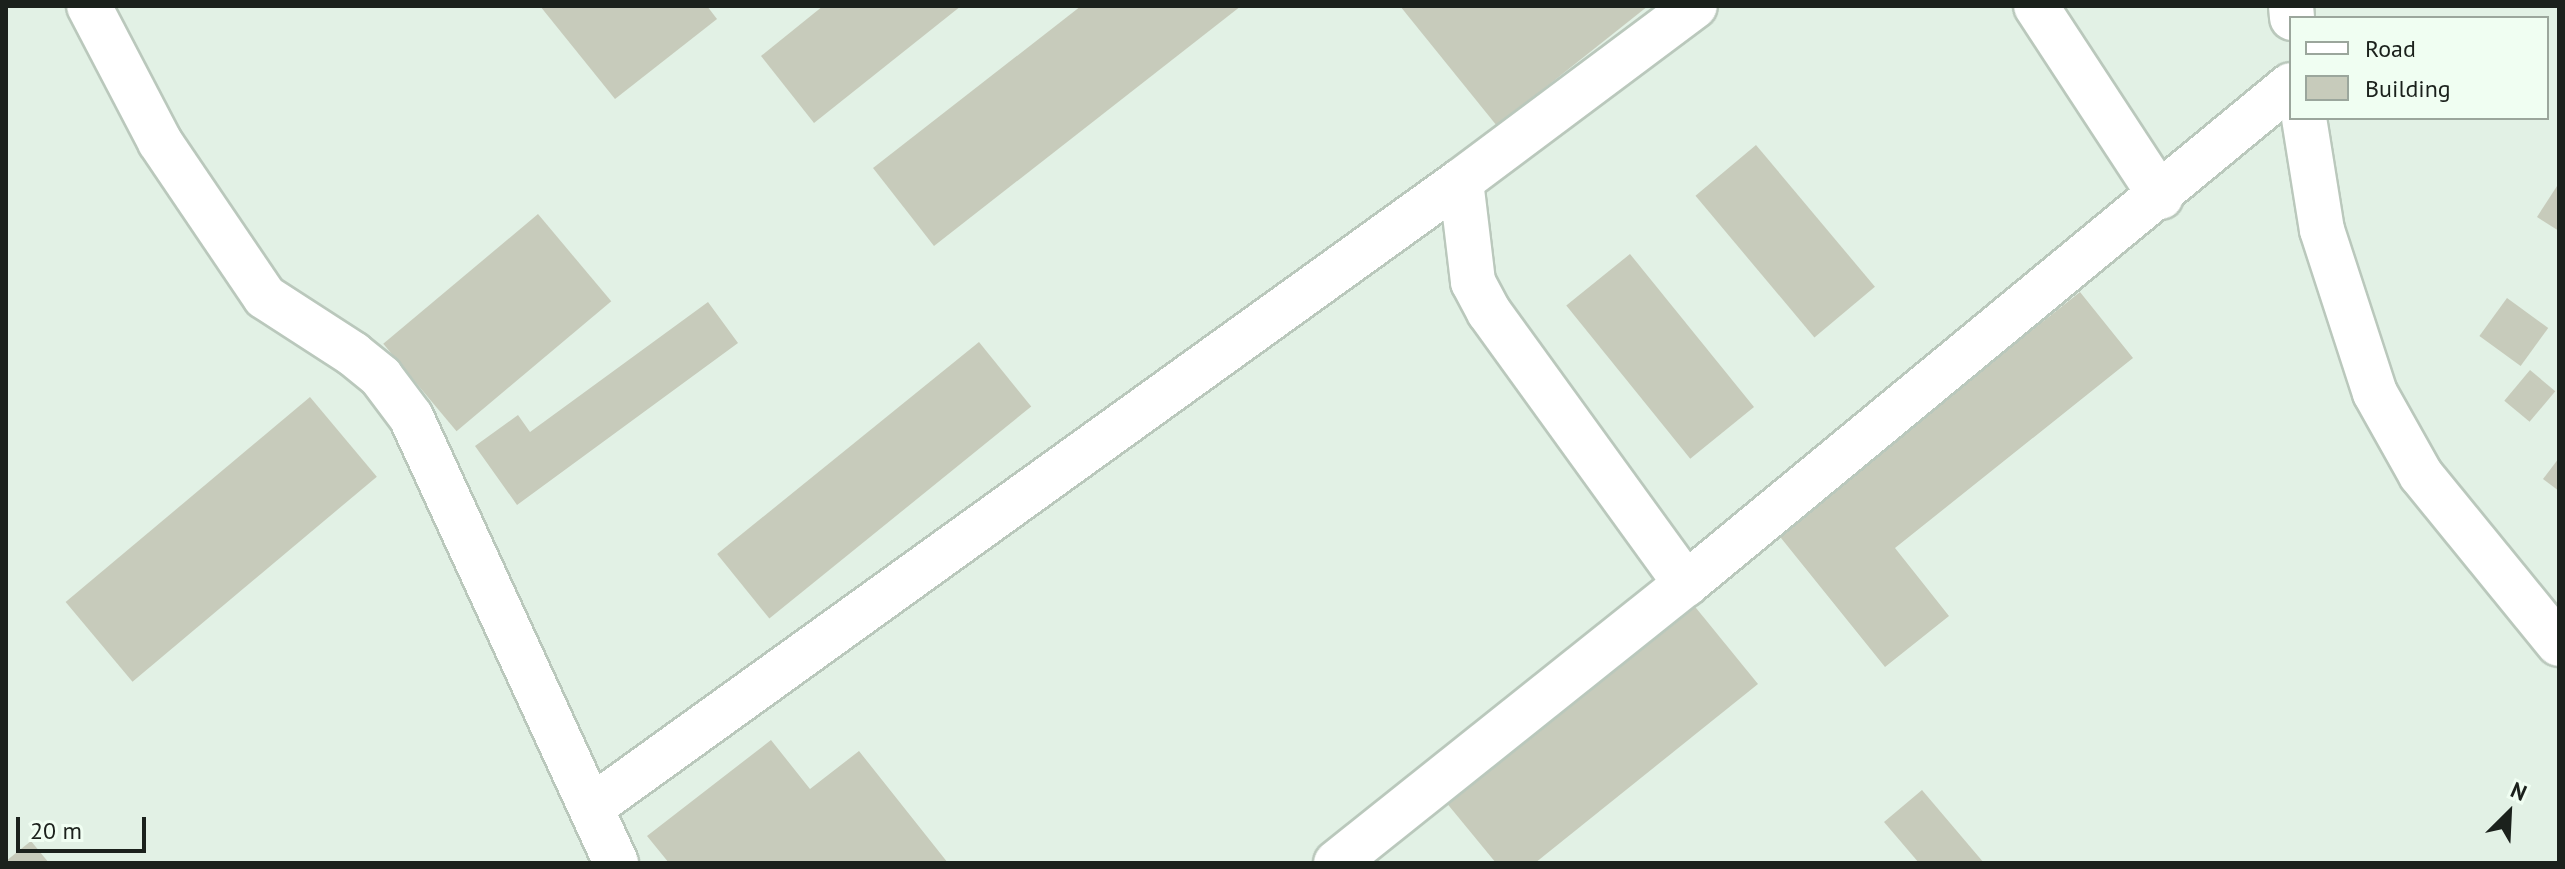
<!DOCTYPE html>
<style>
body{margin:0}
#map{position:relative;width:2565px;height:869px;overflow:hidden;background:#e2f1e5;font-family:"PT Sans",sans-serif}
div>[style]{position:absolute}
.building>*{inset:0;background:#c7cbbb;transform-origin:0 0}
.roads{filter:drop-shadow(2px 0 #bac8bc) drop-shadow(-2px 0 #bac8bc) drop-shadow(0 2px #bac8bc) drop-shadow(0 -2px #bac8bc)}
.street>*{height:44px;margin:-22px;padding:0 22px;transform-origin:22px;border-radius:22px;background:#fff}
span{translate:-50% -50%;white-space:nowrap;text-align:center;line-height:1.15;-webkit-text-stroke:7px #f0fef2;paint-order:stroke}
.frame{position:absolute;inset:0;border:8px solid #1b211c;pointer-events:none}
.legend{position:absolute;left:2289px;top:16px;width:260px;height:104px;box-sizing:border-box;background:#f0fef2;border:2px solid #9ba69c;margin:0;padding:10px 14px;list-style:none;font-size:24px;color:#1b211c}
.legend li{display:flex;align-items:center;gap:16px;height:40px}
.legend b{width:40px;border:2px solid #9ba69c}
.north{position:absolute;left:2469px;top:773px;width:80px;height:80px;-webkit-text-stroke:6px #f0fef2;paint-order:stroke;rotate:24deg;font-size:22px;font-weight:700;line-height:32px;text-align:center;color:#1b211c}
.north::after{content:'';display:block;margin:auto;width:28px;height:36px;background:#1b211c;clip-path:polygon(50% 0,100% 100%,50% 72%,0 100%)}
.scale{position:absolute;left:16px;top:817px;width:130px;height:36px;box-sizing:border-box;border:4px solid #1b211c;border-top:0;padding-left:10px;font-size:24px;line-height:28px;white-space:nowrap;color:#1b211c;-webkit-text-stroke:6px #f0fef2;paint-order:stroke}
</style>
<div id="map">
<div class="building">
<i style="clip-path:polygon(540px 6px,707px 6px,717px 19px,615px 99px)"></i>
<i style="clip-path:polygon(823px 6px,961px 6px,814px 123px,761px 56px)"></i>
<i style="clip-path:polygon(1081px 6px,1241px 6px,934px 246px,873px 168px)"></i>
<i style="clip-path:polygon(1400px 6px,1648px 6px,1497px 126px)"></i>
<i style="left:1756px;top:145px;width:185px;height:79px;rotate:50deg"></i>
<i style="clip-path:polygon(2559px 183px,2559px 231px,2537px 217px)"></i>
<i style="left:538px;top:214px;width:114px;height:202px;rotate:50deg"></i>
<i style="left:1630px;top:254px;width:197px;height:82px;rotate:51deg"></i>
<i style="clip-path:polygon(2080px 292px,2133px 358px,1895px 548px,1949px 616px,1885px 667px,1777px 533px)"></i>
<i style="left:2507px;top:298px;width:51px;height:47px;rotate:36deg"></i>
<i style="clip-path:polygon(708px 302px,738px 343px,517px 505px,475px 446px,518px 415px,530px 432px)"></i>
<i style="left:979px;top:342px;width:83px;height:337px;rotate:51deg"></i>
<i style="left:2530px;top:370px;width:33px;height:40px;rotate:40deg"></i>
<i style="left:310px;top:397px;width:104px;height:319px;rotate:50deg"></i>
<i style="clip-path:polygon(2559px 458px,2559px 491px,2543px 479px)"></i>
<i style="clip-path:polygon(1692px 603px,1758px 684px,1535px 863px,1496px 863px,1445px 801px)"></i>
<i style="clip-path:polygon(771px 740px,810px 789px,859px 751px,948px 863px,669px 863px,647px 836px)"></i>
<i style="clip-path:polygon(1922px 790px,1984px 863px,1919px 863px,1884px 822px)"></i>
<i style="clip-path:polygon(31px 841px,49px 863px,6px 863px,6px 861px)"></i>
</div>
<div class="roads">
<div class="street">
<i style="left:89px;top:6px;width:153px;rotate:62.4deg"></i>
<i style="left:160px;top:142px;width:187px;rotate:55.9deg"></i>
<i style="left:265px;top:297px;width:105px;rotate:32.9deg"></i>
<i style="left:353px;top:354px;width:36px;rotate:39deg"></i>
<i style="left:381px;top:377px;width:50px;rotate:53.1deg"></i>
<i style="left:411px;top:417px;width:491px;rotate:65.3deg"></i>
<i style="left:2036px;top:6px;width:228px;rotate:56.8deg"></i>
<i style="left:2291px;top:6px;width:12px;rotate:85deg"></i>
<i style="left:2304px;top:118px;width:113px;rotate:80.9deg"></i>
<i style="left:2322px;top:230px;width:171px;rotate:72deg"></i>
<i style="left:2375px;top:393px;width:94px;rotate:60.7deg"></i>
<i style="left:2421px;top:475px;width:218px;rotate:50.8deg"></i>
<i style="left:1461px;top:181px;width:102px;rotate:83.2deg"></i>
<i style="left:1473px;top:282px;width:34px;rotate:62deg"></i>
<i style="left:1489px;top:312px;width:336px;rotate:54.1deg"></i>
<i style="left:593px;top:806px;width:1070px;rotate:-35.76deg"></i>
<i style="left:1461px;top:181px;width:292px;rotate:-36.8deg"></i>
<i style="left:1336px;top:863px;width:448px;rotate:-38.6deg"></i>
<i style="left:1686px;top:584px;width:784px;rotate:-39.52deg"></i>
</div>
</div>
<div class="frame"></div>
<ul class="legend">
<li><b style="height:10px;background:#fff"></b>Road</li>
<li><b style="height:22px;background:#c7cbbb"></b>Building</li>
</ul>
<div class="north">N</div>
<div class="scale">20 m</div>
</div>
